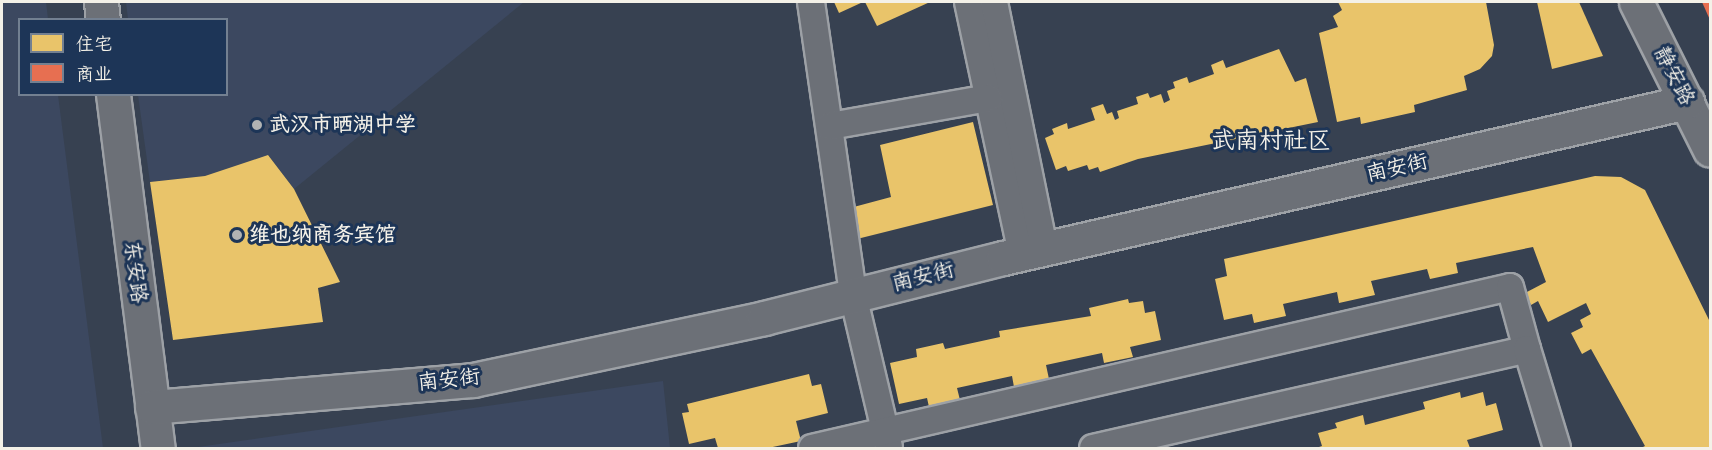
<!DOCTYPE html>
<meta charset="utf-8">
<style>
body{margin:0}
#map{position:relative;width:1712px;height:450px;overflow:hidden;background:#374151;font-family:Pangolin,"LXGW WenKai TC",sans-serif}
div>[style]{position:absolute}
.built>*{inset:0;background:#3c4860}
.homes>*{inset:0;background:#e9c46a}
.shops>*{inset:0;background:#e76f51}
.roads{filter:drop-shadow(2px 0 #9da1a6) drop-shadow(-2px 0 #9da1a6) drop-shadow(0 2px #9da1a6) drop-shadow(0 -2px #9da1a6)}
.street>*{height:26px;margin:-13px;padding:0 13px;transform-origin:13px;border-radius:13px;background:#6c7077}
.secondary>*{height:33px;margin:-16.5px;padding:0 16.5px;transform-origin:16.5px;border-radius:16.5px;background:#6c7077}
.dots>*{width:16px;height:16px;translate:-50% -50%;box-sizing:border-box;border:3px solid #1d3557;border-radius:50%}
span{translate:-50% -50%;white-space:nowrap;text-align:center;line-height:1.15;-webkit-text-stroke:6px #1d3557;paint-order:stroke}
.street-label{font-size:21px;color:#f4f1e8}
.poi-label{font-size:21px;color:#f4f1e8;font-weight:700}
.left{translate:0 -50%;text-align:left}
.quarter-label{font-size:24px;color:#f4f1e8}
.frame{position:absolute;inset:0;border:3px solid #f4f1e8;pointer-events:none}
.legend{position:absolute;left:18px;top:18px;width:210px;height:78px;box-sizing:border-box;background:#1d3557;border:2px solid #738091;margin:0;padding:8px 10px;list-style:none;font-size:18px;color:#f4f1e8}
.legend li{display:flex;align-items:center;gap:12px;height:30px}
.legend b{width:30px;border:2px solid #738091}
</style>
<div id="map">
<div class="built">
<i style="clip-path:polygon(2px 2px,46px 2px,48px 19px,20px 20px,20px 94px,58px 95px,103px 448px,2px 448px)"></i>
<i style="clip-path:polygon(126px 2px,524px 2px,294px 189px,268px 155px,205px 176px,150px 182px,138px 95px,226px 94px,226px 20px,128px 19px)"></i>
<i style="clip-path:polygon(663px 381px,670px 448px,191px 448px)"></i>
</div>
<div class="homes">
<i style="clip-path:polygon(834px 2px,863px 2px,839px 13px)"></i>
<i style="clip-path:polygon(865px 2px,930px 2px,877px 26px)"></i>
<i style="clip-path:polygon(1338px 2px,1486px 2px,1494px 45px,1492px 56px,1480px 69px,1464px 76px,1467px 90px,1414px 105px,1415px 112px,1361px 124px,1360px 117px,1337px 122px,1319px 33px,1338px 27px,1333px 16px,1342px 10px)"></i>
<i style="clip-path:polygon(1537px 2px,1579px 2px,1603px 56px,1552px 69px)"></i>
<i style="clip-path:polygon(1279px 49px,1295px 82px,1306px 78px,1318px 122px,1138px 159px,1100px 172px,1098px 167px,1089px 170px,1087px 165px,1068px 171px,1066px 166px,1056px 170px,1045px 138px,1054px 134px,1052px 129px,1067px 123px,1068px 129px,1095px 120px,1091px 108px,1103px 104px,1107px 114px,1112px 112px,1115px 120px,1119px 118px,1117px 111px,1138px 104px,1136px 97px,1148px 93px,1150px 98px,1161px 94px,1164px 103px,1170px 100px,1167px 91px,1175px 88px,1173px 82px,1187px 77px,1189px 83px,1214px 74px,1211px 65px,1223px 60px,1226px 68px)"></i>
<i style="clip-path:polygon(973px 122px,993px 205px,857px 239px,850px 208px,891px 197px,880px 145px)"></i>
<i style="clip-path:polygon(268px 155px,294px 189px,340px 282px,318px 288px,323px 322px,173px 340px,150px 182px,205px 176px)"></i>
<i style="clip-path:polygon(1595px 176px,1621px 177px,1645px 190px,1710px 322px,1710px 448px,1641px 448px,1645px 446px,1591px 349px,1582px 354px,1571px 333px,1583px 327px,1580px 320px,1591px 314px,1586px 303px,1548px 322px,1538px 301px,1531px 305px,1525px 293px,1546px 282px,1533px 247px,1456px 263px,1458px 273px,1430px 279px,1427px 269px,1371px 281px,1375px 295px,1339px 303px,1337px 292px,1283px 304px,1286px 316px,1254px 323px,1252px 314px,1224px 320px,1215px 279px,1227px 276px,1224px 259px)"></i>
<i style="clip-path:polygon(1128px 299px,1129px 303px,1143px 301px,1145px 313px,1155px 311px,1161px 340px,1130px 347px,1133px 357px,1104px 363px,1102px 353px,1046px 365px,1049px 379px,1014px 387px,1012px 376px,957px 388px,960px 400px,929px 407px,927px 398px,899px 404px,890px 363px,917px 357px,916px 349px,943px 343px,945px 349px,1000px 337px,999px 331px,1091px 316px,1089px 308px)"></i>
<i style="clip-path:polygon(809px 374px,812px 386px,821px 384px,828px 413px,796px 421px,801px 441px,768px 448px,718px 448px,715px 438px,689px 444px,682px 413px,689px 412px,687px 404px)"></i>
<i style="clip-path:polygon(1460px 392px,1461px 398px,1483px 392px,1486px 406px,1496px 403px,1503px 430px,1467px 440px,1470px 448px,1316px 448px,1322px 446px,1318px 433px,1337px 428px,1335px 423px,1363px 415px,1365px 425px,1425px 409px,1423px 402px)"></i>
</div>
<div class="shops">
<i style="clip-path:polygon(1702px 2px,1710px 2px,1710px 20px)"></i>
</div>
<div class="roads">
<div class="street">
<i style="left:811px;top:2px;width:296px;rotate:81.8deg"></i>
<i style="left:853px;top:295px;width:156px;rotate:76.7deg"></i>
<i style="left:968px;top:2px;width:257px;rotate:77.9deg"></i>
<i style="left:994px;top:2px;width:251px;rotate:78.5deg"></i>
<i style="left:830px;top:126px;width:161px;rotate:-10deg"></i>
<i style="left:812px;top:448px;width:716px;rotate:-12.99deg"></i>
<i style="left:1510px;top:287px;width:64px;rotate:74.7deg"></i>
<i style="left:1093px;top:448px;width:445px;rotate:-12.8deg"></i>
<i style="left:1527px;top:349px;width:103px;rotate:73.1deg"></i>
</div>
<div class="secondary">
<i style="left:101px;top:2px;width:18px;rotate:84deg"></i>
<i style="left:1636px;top:2px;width:165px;rotate:63.4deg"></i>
<i style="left:113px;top:94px;width:357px;rotate:82.8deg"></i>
<i style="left:152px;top:407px;width:322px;rotate:-4.8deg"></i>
<i style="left:473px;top:380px;width:298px;rotate:-12deg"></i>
<i style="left:764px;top:318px;width:246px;rotate:-14.1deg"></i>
<i style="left:1003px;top:258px;width:702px;rotate:-12.85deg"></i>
</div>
</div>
<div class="dots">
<i style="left:257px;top:125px;background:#b2b3b3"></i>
<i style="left:237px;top:235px;background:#b2b3b3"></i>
</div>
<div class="street-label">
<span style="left:1674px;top:76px;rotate:63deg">静安路</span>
<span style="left:1397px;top:168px;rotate:-13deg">南安街</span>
<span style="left:135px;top:272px;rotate:83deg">东安路</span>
<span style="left:923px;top:277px;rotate:-14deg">南安街</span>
<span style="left:449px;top:380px;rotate:-6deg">南安街</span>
</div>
<div class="poi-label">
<span class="left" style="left:269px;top:125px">武汉市晒湖中学</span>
<span class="left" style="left:249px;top:235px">维也纳商务宾馆</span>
</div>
<div class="quarter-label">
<span style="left:1271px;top:141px">武南村社区</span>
</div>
<div class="frame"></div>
<ul class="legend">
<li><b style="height:16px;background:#e9c46a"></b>住宅</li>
<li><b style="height:16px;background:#e76f51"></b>商业</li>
</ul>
</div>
